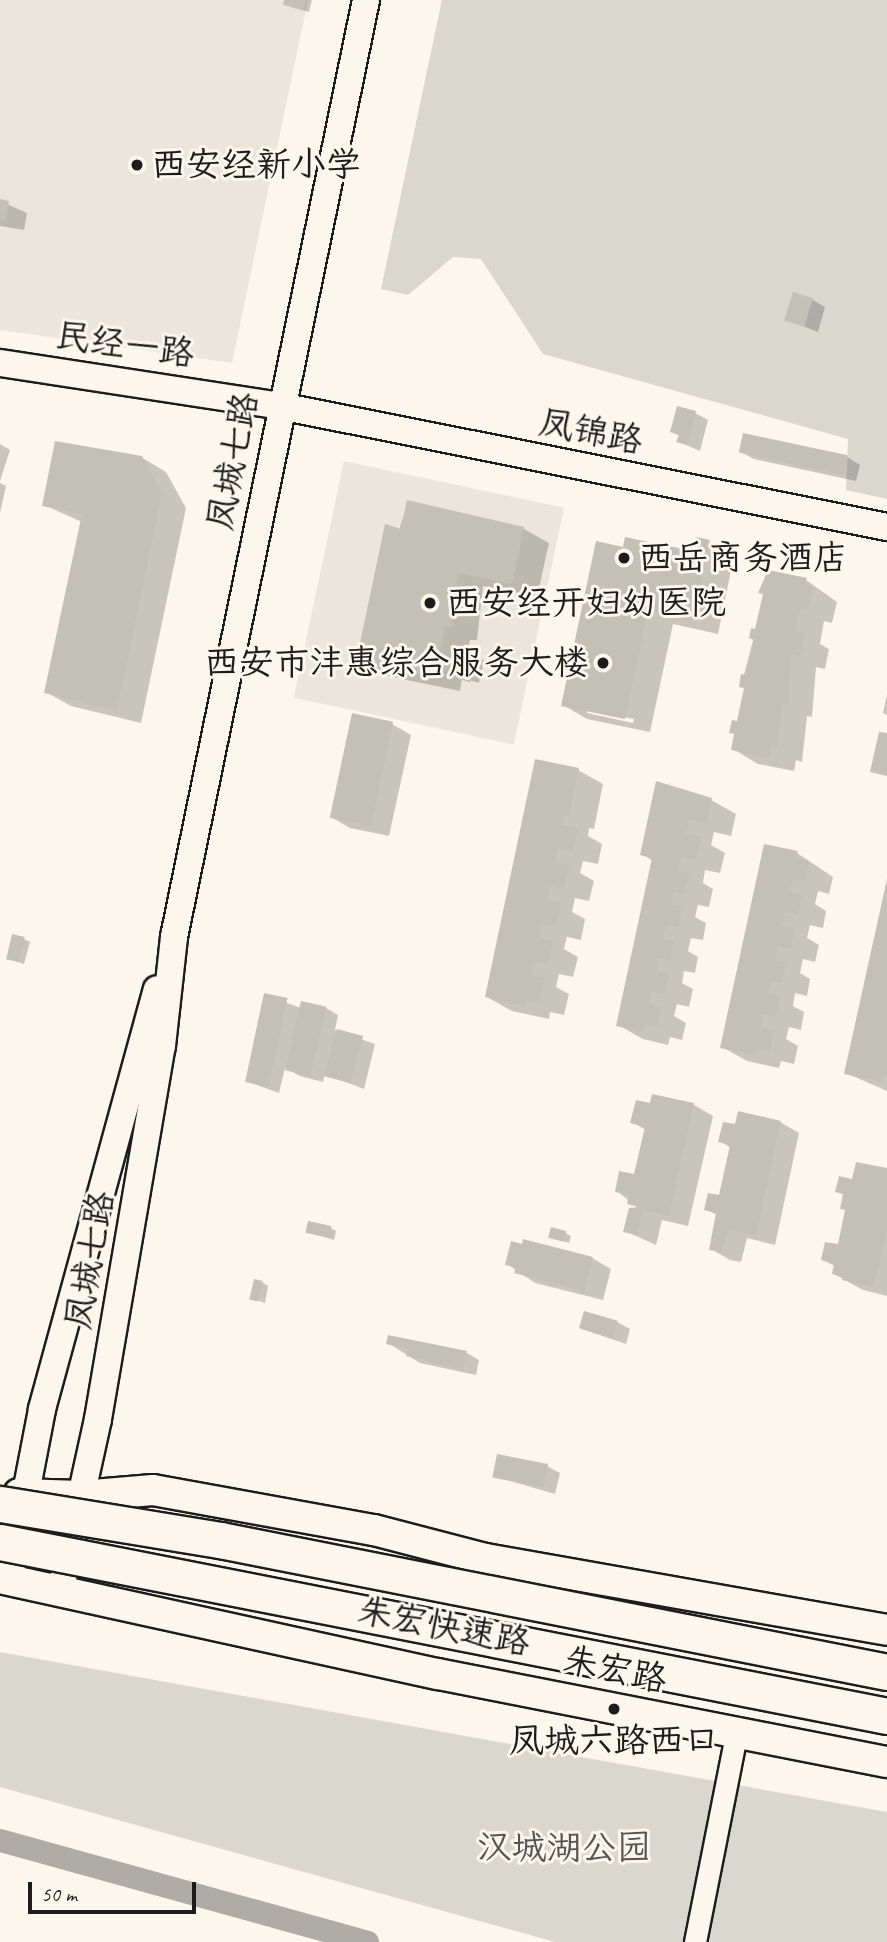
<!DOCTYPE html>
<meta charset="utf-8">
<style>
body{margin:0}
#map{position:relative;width:887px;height:1942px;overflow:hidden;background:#fbf7ec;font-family:Caveat,"LXGW WenKai TC",sans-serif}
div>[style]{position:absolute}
.built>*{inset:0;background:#eae6dc;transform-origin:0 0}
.green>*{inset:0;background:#dad7ce}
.shadow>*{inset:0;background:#0003}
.canal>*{height:23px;margin:-11.5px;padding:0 11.5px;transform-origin:11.5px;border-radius:11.5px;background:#afaca5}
.building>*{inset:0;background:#c3c0b8;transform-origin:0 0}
.roads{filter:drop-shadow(2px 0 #1c1c1c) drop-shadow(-2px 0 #1c1c1c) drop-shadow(0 2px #1c1c1c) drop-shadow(0 -2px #1c1c1c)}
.minor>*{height:21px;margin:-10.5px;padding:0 10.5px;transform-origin:10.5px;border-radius:10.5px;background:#fbf7ec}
.tertiary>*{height:26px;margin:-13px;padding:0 13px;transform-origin:13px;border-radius:13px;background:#fbf7ec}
.secondary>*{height:30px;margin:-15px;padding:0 15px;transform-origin:15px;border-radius:15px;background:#fbf7ec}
.bridges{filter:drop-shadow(2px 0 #1c1c1c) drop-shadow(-2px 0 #1c1c1c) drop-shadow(0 2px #1c1c1c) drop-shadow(0 -2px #1c1c1c)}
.trunk-bridge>*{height:35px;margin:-17.5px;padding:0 17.5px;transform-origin:17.5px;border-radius:17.5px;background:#fbf7ec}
.dots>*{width:19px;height:19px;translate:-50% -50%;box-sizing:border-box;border:4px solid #fbf7ec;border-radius:50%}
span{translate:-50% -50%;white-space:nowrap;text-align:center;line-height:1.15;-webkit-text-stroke:6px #fbf7ec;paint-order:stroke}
.poi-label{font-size:35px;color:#1c1c1c}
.left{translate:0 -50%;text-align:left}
.right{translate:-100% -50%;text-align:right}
.street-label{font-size:35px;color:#1c1c1c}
.park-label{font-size:35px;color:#555451}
.scale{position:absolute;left:28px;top:1882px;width:168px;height:32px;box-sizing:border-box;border:4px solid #1c1c1c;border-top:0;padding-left:9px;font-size:21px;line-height:24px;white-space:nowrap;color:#1c1c1c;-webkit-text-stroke:5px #fbf7ec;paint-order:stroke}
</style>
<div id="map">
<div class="built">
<i style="clip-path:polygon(0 0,308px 0,232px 363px,0 330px)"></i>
<i style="left:344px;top:461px;width:225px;height:242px;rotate:12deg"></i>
</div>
<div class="green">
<i style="clip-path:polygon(442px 0,887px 0,887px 499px,846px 490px,848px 439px,543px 354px,481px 259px,453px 257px,408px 295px,381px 289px)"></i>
<i style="clip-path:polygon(0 1652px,887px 1812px,887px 1942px,555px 1942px,0 1787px)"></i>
</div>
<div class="shadow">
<i style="clip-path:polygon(286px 0,312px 0,309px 12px,291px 7px)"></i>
<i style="clip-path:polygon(0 201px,27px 213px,24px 230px,0 226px)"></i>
<i style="clip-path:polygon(813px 300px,825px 307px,818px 332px,788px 320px)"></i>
<i style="clip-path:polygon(695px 413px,708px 420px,700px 451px,679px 442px,680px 436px,672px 432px)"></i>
<i style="clip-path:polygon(0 444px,10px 450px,0 481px)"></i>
<i style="clip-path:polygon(741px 452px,847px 457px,860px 465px,856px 481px,754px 459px)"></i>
<i style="clip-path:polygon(141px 457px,166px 472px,186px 508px,141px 723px,71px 706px,46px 692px,82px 522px,44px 505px)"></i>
<i style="clip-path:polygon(0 483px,6px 486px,0 513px)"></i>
<i style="clip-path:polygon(408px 502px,524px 529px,549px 543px,537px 597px,483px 586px,477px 640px,470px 640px,467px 653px,484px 660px,479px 683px,462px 678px,460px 691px,383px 675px,358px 661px)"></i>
<i style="clip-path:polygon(evenodd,697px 539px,734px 556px,718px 634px,673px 624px,650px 732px,587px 719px,563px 705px,624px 549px,694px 553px,697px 539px,587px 709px,634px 719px,633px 723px,587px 713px,587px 709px)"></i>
<i style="clip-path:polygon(806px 580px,837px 602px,832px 623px,824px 621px,820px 644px,829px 649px,825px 669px,816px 667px,812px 717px,807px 716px,802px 762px,796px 760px,794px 771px,758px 764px,733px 749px,746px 689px,741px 686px,765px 595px,760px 592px,762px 583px)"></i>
<i style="clip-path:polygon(887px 695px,887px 715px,883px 713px)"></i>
<i style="clip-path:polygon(392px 724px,411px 735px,389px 836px,350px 828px,331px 817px)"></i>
<i style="clip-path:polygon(578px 770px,603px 784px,594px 829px,589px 828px,588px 836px,602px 844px,598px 864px,583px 861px,580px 873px,594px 881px,589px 901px,575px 898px,572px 912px,585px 919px,581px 940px,567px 937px,564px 949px,578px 957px,573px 977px,559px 974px,556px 987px,569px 994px,564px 1015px,550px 1012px,549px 1019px,512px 1011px,487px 997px)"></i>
<i style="clip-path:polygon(711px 800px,736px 814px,731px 836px,714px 832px,711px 845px,725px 853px,720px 873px,705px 870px,703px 883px,713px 889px,709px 907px,698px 905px,695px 917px,706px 923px,703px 940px,691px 938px,688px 951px,698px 957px,695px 973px,684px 971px,682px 983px,693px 989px,689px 1007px,677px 1004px,674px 1016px,686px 1023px,682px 1040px,670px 1037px,668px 1045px,643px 1039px,618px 1025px,653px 861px,642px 854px)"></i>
<i style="clip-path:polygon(797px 853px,833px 877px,829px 894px,818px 891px,815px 904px,826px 911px,823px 928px,810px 925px,807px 938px,819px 945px,815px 962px,803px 959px,800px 973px,810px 979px,807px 996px,795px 993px,793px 1006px,804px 1012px,801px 1030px,789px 1027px,786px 1039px,798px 1046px,794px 1064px,781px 1061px,779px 1068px,747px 1061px,722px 1047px)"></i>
<i style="clip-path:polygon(887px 882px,887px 1091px,846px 1073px)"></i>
<i style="clip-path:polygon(24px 939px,30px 942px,24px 964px,8px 958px)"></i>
<i style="clip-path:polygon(265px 995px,301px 1008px,303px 1003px,326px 1008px,338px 1015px,335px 1030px,375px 1044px,364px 1089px,325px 1074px,323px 1082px,300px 1076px,285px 1068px,279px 1093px,246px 1081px)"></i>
<i style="clip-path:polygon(653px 1096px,694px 1105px,713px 1116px,688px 1226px,662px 1220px,656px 1245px,625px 1231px,639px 1209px,617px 1191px,636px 1176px,646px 1130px,632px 1122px,651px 1105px)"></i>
<i style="clip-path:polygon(780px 1122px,799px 1133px,775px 1245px,747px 1238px,741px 1262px,730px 1260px,711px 1249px,717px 1215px,706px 1209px,720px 1197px,731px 1148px,720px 1141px)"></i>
<i style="clip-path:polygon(887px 1170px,887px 1296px,863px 1290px,834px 1274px,835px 1266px,823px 1260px,839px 1247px,847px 1211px,842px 1208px,845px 1195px,837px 1191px)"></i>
<i style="clip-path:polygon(331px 1228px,336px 1231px,334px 1240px,307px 1232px)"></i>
<i style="clip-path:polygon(565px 1233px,571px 1236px,569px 1243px,550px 1237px)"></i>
<i style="clip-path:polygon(592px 1258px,611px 1269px,603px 1300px,535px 1283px,507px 1264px)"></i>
<i style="clip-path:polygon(262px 1282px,268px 1286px,265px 1303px,251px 1298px)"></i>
<i style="clip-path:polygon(617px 1322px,630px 1329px,626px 1344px,582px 1329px)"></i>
<i style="clip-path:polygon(390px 1337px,467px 1353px,479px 1360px,476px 1375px,420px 1363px,388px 1343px)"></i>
<i style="clip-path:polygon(547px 1466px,560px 1473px,555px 1494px,494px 1476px)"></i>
</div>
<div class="canal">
<i style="left:0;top:1840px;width:381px;rotate:15.5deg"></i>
</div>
<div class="building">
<i style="clip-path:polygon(284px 0,306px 0,303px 10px,283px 5px)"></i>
<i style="clip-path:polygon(0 199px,9px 201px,5px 221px,0 220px)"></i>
<i style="left:793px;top:292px;width:21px;height:30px;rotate:17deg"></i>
<i style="clip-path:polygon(677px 406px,696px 411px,687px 445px,676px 442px,679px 435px,670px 432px)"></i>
<i style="left:743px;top:433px;width:107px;height:20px;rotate:12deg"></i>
<i style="clip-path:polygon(55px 441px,142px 456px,162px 493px,117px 710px,44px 693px,82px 514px,42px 506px)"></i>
<i style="clip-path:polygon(407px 500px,524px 527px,512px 584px,458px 573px,452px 627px,445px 626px,435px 678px,356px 662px,385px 524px,401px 529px)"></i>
<i style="clip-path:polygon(625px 537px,693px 551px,696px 537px,710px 540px,693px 621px,648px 611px,625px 719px,561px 706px,596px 541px,623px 547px)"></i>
<i style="clip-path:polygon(768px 570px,807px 578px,805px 585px,813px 586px,808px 610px,800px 608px,795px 631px,805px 633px,800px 656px,791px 654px,788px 704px,782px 703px,777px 749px,771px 747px,769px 758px,731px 750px,734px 734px,729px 733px,732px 720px,737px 721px,744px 688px,739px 687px,741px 674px,746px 675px,754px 640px,749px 638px,751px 628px,755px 629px,763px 594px,758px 593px)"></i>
<i style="left:467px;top:651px;width:13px;height:29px;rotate:18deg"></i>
<i style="left:352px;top:713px;width:42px;height:107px;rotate:12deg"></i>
<i style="clip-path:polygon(879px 732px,887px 733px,887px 776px,870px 772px)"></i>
<i style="clip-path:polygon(535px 759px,579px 768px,569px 816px,564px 815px,562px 825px,578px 828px,573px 851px,558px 848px,555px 862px,569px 865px,564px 888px,550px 885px,547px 900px,561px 903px,556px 927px,542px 924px,539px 938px,553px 941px,548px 964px,534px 961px,531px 975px,544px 978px,540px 1002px,525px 999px,524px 1006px,485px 997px)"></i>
<i style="clip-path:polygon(656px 781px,712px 798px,707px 823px,689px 819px,686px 834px,701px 837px,695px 860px,681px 857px,678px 871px,689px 873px,684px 894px,673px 892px,671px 905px,682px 907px,678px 927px,666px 925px,663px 939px,674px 941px,670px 960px,659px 958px,657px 971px,669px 973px,665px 994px,652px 991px,649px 1004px,661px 1007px,657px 1027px,645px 1024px,644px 1032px,616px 1026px,652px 858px,640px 855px)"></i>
<i style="clip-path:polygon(764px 844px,798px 851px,796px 858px,809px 861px,805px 881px,793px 878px,790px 892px,802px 895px,798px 915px,785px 912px,782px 926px,795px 929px,791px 949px,778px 946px,775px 961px,786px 963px,782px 983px,771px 980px,768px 994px,780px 996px,776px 1017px,764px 1014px,761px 1027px,774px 1030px,770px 1051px,756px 1048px,755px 1055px,720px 1048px)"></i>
<i style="clip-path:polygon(887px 879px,887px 1076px,883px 1075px,881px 1082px,844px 1074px)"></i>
<i style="left:12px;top:934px;width:13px;height:26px;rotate:13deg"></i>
<i style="left:264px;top:993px;width:24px;height:91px;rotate:12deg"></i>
<i style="left:301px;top:1001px;width:26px;height:71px;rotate:13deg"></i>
<i style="left:337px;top:1029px;width:27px;height:49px;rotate:15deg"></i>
<i style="clip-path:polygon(652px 1094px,694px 1103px,669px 1216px,643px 1210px,637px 1235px,623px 1232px,629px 1208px,640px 1207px,627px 1204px,629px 1195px,615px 1192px,619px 1171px,634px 1174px,645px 1127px,630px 1123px,636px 1100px,650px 1103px)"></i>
<i style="clip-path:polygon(738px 1111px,781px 1121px,756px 1235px,728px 1229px,722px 1252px,709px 1250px,716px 1213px,704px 1210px,708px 1193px,719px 1195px,730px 1145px,718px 1142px,723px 1122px,735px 1124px)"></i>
<i style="clip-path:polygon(856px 1162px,887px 1168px,887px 1229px,874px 1287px,842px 1280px,843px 1277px,832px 1274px,834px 1264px,821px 1260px,825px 1242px,838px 1244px,845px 1210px,840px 1209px,843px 1194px,835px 1192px,839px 1176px,852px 1179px)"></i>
<i style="left:308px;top:1221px;width:24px;height:12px;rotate:12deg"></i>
<i style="left:551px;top:1227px;width:16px;height:11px;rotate:15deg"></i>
<i style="clip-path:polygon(523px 1239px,593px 1257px,584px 1291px,514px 1273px,516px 1267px,505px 1265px,511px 1241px,522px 1244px)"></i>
<i style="left:254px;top:1279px;width:9px;height:21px;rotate:13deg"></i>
<i style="left:584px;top:1311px;width:35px;height:18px;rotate:16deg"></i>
<i style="clip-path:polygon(388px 1335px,467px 1351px,463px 1369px,406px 1356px,408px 1349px,386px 1344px)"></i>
<i style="left:497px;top:1454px;width:52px;height:24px;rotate:11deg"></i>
</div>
<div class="roads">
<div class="minor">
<i style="left:695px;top:1942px;width:212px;rotate:-78.8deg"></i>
</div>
<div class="tertiary">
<i style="left:0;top:363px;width:283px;rotate:8.7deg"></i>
<i style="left:280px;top:406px;width:619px;rotate:11.27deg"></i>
<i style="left:9px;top:1581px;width:175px;rotate:-79.1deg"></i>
<i style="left:42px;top:1409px;width:435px;rotate:-74.7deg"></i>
<i style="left:60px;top:1592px;width:177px;rotate:-77.6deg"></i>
<i style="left:98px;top:1419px;width:378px;rotate:-80.3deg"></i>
<i style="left:162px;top:1046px;width:110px;rotate:-83.7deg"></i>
<i style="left:174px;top:937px;width:956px;rotate:-78.42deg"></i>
</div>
<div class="secondary">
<i style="left:19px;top:1494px;width:62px;rotate:1.8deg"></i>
<i style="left:81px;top:1496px;width:72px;rotate:-4.8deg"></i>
<i style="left:153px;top:1490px;width:225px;rotate:10.3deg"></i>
<i style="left:374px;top:1530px;width:115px;rotate:14.6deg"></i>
<i style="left:485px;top:1559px;width:408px;rotate:10deg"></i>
<i style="left:0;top:1578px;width:448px;rotate:12.4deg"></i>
<i style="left:438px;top:1674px;width:458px;rotate:11.1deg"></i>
</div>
</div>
<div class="bridges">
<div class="trunk-bridge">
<i style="left:0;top:1504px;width:223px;rotate:9.3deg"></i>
<i style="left:220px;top:1540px;width:680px;rotate:11.19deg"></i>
<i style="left:0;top:1542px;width:904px;rotate:11.1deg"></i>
</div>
</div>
<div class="dots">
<i style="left:137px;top:165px;background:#1c1c1c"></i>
<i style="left:624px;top:558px;background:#1c1c1c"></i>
<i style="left:430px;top:603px;background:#1c1c1c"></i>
<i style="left:603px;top:663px;background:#1c1c1c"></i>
<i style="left:614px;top:1709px;background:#1c1c1c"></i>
</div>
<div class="poi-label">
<span class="left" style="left:151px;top:165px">西安经新小学</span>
<span class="left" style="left:638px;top:558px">西岳商务酒店</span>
<span class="left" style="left:446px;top:603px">西安经开妇幼医院</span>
<span class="right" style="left:589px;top:663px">西安市沣惠综合服务大楼</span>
<span style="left:614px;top:1741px">凤城六路西口</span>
</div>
<div class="street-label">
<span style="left:125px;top:345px;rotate:8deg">民经一路</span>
<span style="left:591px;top:432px;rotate:11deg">凤锦路</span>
<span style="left:233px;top:461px;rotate:-79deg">凤城七路</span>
<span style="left:90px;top:1260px;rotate:-80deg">凤城七路</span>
<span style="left:444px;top:1627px;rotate:11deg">朱宏快速路</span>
<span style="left:615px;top:1670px;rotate:12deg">朱宏路</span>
</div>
<div class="park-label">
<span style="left:564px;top:1848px">汉城湖公园</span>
</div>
<div class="scale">50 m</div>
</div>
